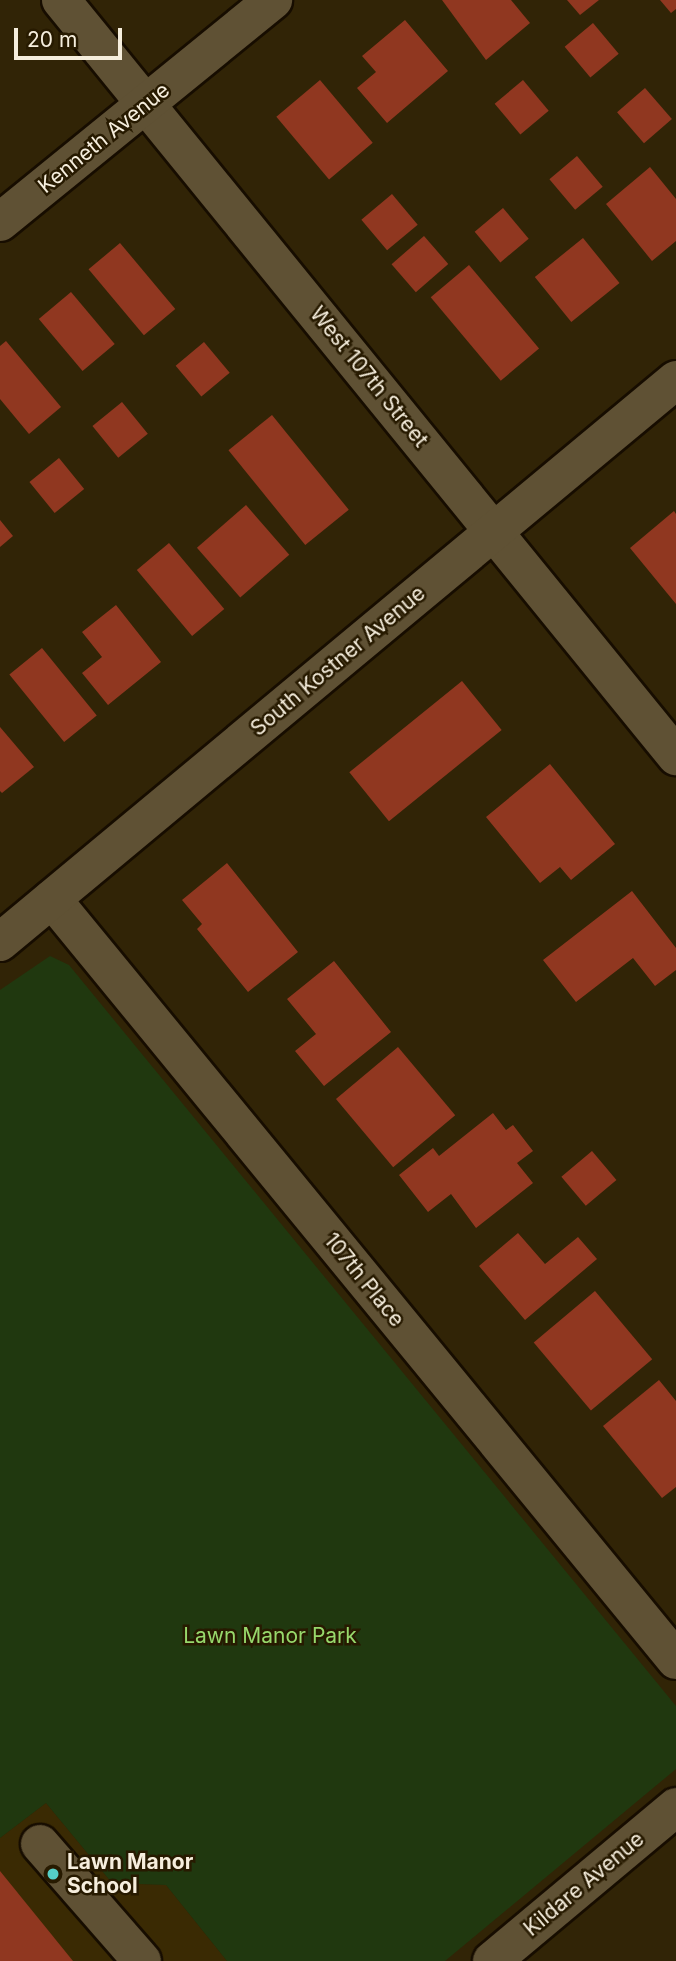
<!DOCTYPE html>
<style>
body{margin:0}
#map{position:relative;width:676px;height:1961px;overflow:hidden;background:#312406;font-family:Inter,sans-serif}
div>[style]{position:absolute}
.built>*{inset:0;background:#3a2a03}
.green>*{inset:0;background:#20380f}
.building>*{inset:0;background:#903720;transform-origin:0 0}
.roads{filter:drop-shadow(2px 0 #170d00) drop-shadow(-2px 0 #170d00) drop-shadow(0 2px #170d00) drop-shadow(0 -2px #170d00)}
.minor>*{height:38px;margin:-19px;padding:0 19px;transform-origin:19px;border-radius:19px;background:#5f5134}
.dots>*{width:19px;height:19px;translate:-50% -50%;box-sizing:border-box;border:4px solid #271a00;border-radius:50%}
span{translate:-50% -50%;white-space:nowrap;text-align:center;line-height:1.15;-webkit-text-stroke:5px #271a00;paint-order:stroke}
.street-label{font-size:21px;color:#f6eedd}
.park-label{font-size:21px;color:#97d86b}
.poi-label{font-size:21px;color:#f6eedd;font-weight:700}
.left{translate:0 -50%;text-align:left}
.scale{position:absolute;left:14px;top:28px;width:108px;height:32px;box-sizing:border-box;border:4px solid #f6eedd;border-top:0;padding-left:9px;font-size:21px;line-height:24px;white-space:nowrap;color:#f6eedd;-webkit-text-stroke:5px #271a00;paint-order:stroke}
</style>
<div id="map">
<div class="built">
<i style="clip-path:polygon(46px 1803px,112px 1883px,166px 1885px,227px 1961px,0 1961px,0 1838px)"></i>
</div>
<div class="green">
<i style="clip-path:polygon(50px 956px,69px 965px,676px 1706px,676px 1769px,445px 1961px,227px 1961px,166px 1885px,112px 1883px,46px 1803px,0 1838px,0 990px)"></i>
</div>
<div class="building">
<i style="clip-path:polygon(442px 0,511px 0,530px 23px,486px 60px)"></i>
<i style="clip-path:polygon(567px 0,599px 0,580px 15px)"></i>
<i style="clip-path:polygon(660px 0,676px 0,676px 9px,671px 13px)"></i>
<i style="clip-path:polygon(405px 20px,448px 71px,387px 123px,357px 88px,376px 72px,362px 56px)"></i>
<i style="left:593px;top:23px;width:40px;height:37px;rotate:50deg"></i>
<i style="left:320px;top:80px;width:82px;height:57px;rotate:50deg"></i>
<i style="left:523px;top:80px;width:40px;height:37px;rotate:50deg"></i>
<i style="left:645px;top:88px;width:41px;height:37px;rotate:49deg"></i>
<i style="left:577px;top:156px;width:40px;height:36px;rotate:50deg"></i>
<i style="clip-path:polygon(650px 167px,676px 199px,676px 241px,652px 261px,606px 204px)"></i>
<i style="left:392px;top:194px;width:40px;height:40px;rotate:50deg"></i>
<i style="left:503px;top:208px;width:40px;height:37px;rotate:50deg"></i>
<i style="left:424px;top:236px;width:37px;height:43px;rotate:49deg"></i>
<i style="left:583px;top:238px;width:58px;height:62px;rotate:51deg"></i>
<i style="left:120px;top:243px;width:86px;height:41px;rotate:50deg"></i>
<i style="left:469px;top:265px;width:109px;height:50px;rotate:50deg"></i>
<i style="left:71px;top:292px;width:68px;height:42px;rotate:50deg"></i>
<i style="clip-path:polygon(6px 341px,61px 407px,29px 434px,0 399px,0 346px)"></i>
<i style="left:204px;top:342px;width:40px;height:37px;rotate:50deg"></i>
<i style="left:122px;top:402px;width:41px;height:38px;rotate:51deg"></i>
<i style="left:272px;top:415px;width:122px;height:56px;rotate:51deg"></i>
<i style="left:59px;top:458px;width:40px;height:38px;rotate:51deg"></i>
<i style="left:246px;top:505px;width:66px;height:65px;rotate:49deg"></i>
<i style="clip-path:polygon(674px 511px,676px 514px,676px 604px,630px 548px)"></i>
<i style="clip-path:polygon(0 520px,13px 536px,0 547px)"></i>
<i style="left:169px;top:543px;width:86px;height:42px;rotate:50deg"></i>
<i style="clip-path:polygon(116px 605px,161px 662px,108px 705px,82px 673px,102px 657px,82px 632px)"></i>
<i style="left:42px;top:648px;width:87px;height:42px;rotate:51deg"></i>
<i style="left:462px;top:681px;width:63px;height:145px;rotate:51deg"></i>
<i style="clip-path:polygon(0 727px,34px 767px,2px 793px,0 791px)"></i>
<i style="clip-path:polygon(550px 764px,615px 844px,571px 880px,560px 867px,540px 883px,486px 817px)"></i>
<i style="clip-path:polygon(227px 863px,298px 952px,248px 992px,197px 929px,202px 924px,182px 900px)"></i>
<i style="clip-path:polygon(632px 891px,676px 948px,676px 970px,655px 986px,633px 958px,576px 1002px,543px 960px)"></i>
<i style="clip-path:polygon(334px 961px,391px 1032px,324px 1086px,295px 1051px,316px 1034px,287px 999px)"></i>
<i style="left:398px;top:1047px;width:89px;height:81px;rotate:50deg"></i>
<i style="clip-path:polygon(493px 1113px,506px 1130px,513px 1125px,533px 1151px,517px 1163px,533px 1183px,476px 1228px,451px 1194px,428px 1212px,399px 1175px,433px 1148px,439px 1156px)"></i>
<i style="left:592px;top:1151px;width:38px;height:40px;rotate:50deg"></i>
<i style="clip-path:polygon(518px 1233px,545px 1264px,578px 1237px,597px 1259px,525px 1320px,479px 1266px)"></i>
<i style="left:595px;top:1291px;width:89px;height:80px;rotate:50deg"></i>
<i style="clip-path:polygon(659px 1380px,676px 1401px,676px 1487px,662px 1498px,603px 1426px)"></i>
<i style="clip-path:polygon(0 1871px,73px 1961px,0 1961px)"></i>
</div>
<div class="roads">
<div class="minor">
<i style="left:61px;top:0;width:975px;rotate:50.87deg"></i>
<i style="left:0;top:222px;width:352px;rotate:-39.1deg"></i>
<i style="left:52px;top:899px;width:984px;rotate:50.65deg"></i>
<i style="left:0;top:942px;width:879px;rotate:-39.74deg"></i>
<i style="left:40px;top:1844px;width:155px;rotate:48.9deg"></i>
<i style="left:492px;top:1961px;width:240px;rotate:-39.9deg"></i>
</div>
</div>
<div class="dots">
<i style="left:53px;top:1874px;background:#55cec6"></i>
</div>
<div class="street-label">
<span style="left:104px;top:138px;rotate:-39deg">Kenneth Avenue</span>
<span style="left:369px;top:377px;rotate:51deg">West 107th Street</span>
<span style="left:338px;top:661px;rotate:-40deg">South Kostner Avenue</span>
<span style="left:364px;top:1280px;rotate:51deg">107th Place</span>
<span style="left:584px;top:1884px;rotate:-40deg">Kildare Avenue</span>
</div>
<div class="park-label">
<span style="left:270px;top:1636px">Lawn Manor Park</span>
</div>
<div class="poi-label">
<span class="left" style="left:67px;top:1874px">Lawn Manor<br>School</span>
</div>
<div class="scale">20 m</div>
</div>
